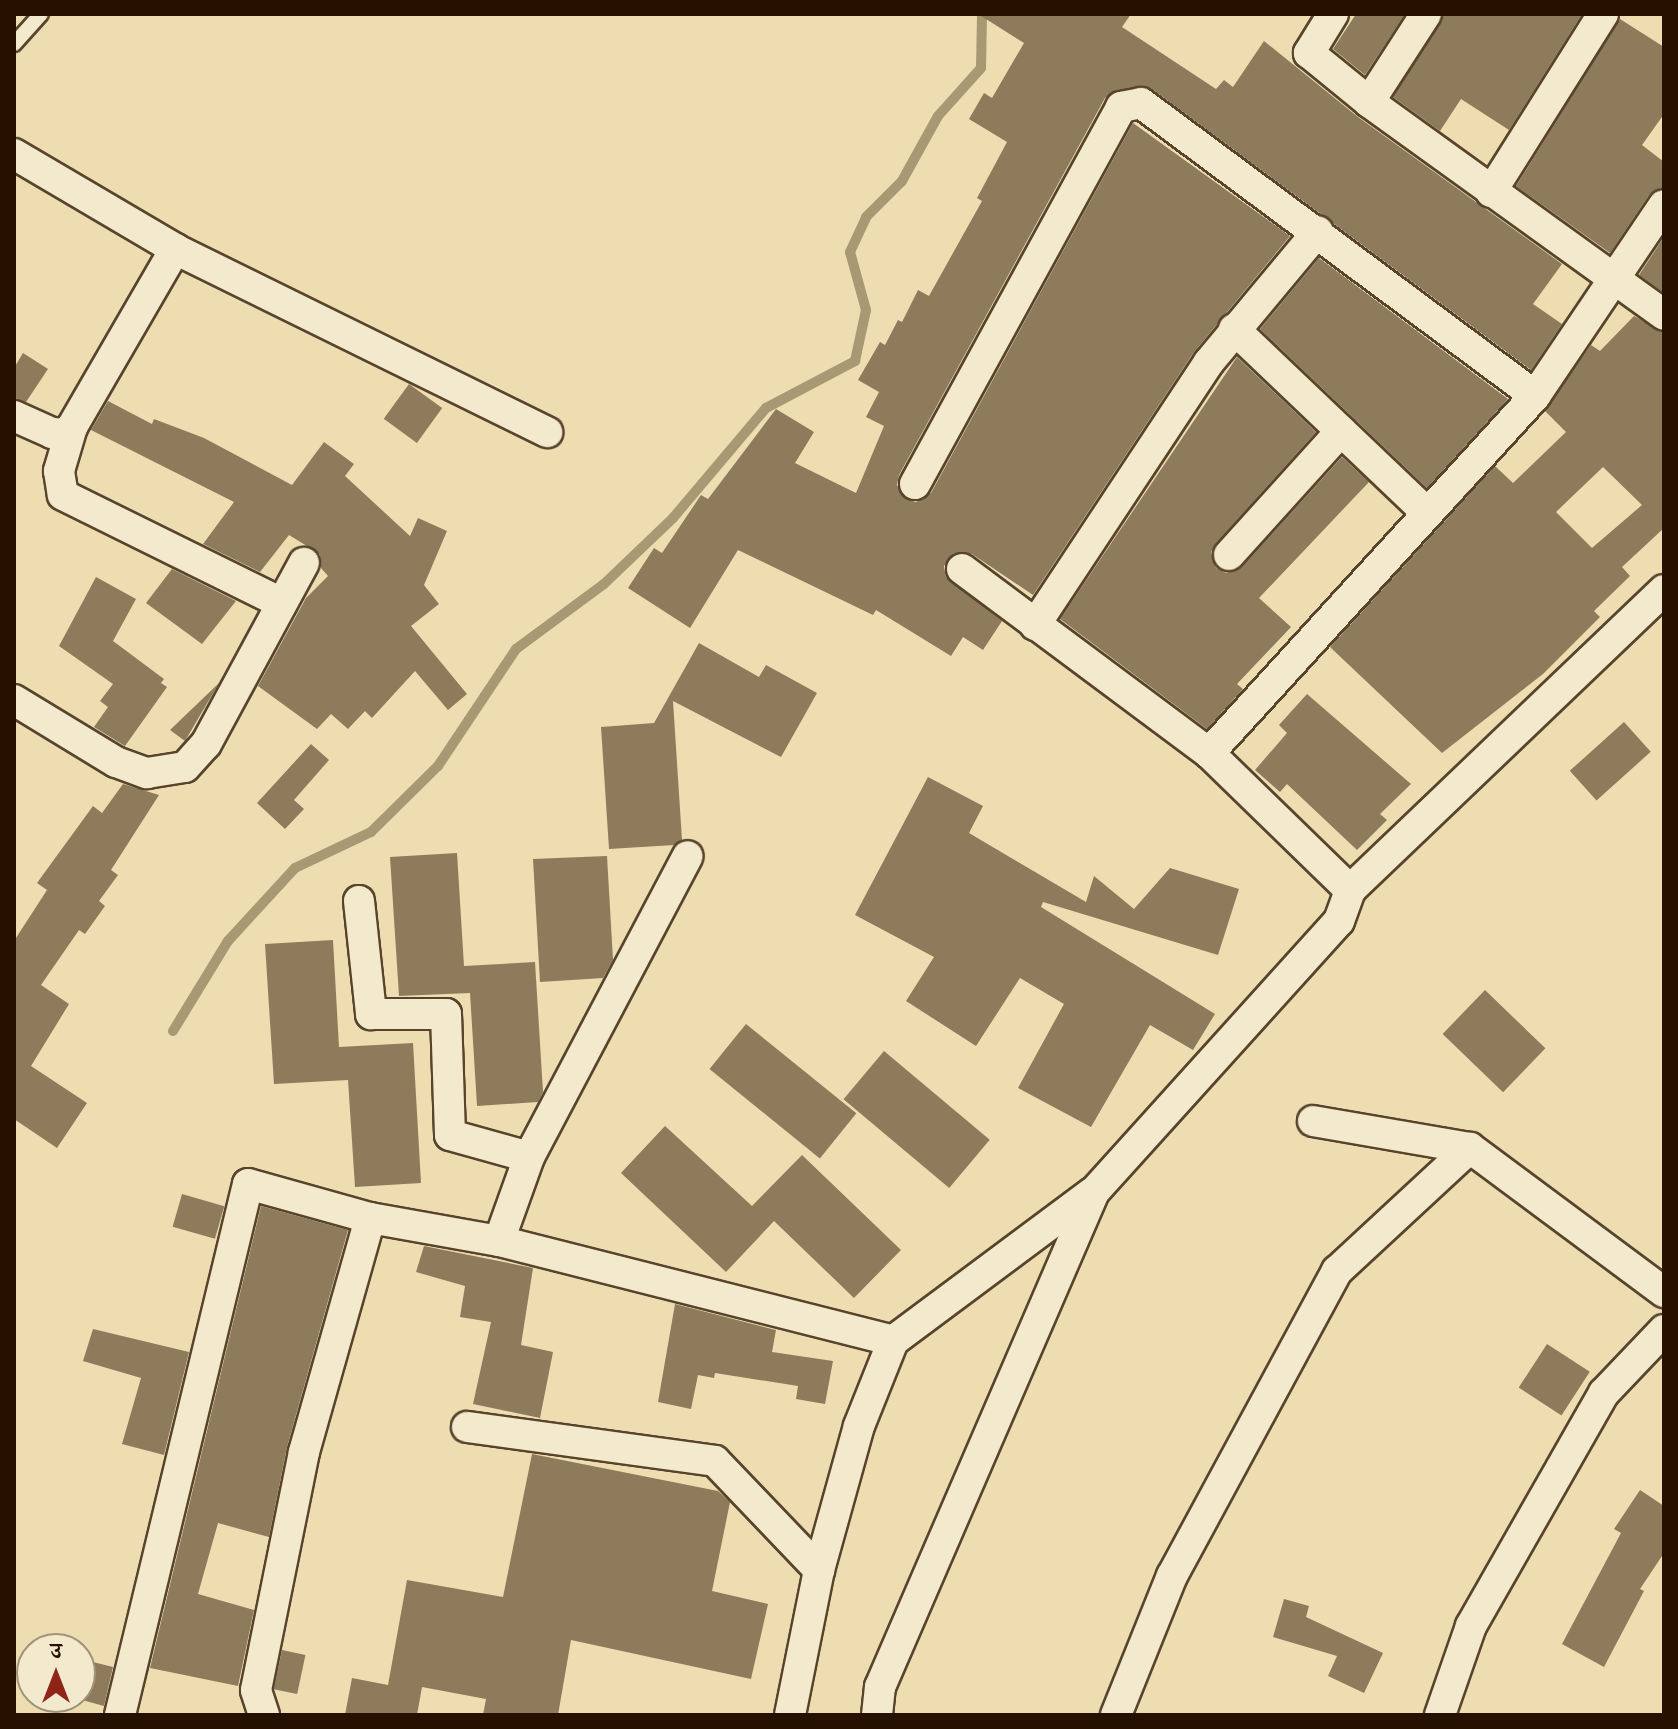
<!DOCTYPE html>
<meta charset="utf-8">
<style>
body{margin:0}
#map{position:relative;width:1678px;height:1729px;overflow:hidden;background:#edddb0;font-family:Cardo,"Noto Serif Devanagari",serif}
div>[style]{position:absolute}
.stream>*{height:10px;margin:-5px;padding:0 5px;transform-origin:5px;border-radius:5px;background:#a99874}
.building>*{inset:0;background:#8d7b5c;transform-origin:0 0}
.roads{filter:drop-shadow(2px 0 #58442c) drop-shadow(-2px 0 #58442c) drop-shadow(0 2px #58442c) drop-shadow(0 -2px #58442c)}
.lane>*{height:14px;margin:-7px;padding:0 7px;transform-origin:7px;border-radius:7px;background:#f3e9cc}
.street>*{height:30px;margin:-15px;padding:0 15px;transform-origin:15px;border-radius:15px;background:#f3e9cc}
span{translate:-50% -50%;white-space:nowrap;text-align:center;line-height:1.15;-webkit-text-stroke:7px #f3e9cc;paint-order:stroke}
.frame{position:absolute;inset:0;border:16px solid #261100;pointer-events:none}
.north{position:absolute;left:16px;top:1633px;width:80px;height:80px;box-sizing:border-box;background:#f3e9cc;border:2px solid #a1937a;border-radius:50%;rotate:0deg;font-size:22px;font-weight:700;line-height:32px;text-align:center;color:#261100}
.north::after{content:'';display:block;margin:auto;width:28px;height:36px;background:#8f2418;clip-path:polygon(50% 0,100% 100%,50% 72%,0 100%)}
</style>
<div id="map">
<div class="stream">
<i style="left:173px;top:1031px;width:105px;rotate:-58.6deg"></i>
<i style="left:228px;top:941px;width:99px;rotate:-47.5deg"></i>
<i style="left:295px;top:868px;width:84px;rotate:-25.3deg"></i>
<i style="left:371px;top:832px;width:94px;rotate:-44.6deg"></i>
<i style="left:438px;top:766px;width:141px;rotate:-56.3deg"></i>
<i style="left:516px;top:649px;width:109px;rotate:-36.5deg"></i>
<i style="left:604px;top:584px;width:95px;rotate:-43.7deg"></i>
<i style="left:673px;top:518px;width:144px;rotate:-49.8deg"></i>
<i style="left:766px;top:408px;width:101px;rotate:-27.8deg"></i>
<i style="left:855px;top:361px;width:52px;rotate:-77.8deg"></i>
<i style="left:866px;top:310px;width:60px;rotate:-105.4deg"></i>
<i style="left:850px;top:252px;width:38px;rotate:-65deg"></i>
<i style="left:866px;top:217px;width:51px;rotate:-45deg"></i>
<i style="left:902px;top:181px;width:74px;rotate:-61deg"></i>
<i style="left:938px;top:116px;width:64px;rotate:-48.1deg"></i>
<i style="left:981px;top:68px;width:54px;rotate:-88.9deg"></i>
</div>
<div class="building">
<i style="clip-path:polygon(978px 14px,1131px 14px,1122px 27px,1216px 89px,1224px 80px,1233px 87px,1264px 41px,1358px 117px,1562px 264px,1533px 304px,1562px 324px,1531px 370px,1152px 89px,1117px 90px,1105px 98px,899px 475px,897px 485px,906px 499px,916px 502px,931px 493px,1133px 123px,1290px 236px,1194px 352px,1033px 595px,972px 554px,954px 553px,944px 566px,946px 577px,1002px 621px,983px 650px,963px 637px,951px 656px,876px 610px,873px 615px,738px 550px,690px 628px,628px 588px,654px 548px,662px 553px,701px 495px,708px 499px,776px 409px,814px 432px,795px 463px,856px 493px,884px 426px,866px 417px,879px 392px,858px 380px,880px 342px,885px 345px,898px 320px,902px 322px,918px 290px,929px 296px,982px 201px,977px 198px,1007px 142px,969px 119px,984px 93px,992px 98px,1024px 43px)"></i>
<i style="clip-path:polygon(1356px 14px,1405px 14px,1365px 75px,1333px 49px)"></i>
<i style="clip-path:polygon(1444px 14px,1582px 14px,1509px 130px,1461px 99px,1440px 131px,1393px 97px)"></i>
<i style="clip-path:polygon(1620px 19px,1664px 47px,1664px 114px,1642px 145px,1664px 162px,1664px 187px,1649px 195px,1610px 253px,1516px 186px)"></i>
<i style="clip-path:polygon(1664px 237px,1664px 293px,1639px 275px)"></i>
<i style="clip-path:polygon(1319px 258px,1508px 399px,1427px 488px,1260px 329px)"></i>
<i style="clip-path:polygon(evenodd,1634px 316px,1664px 333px,1664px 528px,1622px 567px,1630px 576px,1594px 611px,1600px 617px,1543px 674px,1442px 753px,1330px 647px,1495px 466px,1513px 483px,1566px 432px,1545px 411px,1591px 345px,1600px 351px,1634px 316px,1603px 467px,1642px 505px,1592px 548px,1556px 512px,1603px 467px)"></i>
<i style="clip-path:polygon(23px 353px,48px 369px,26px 402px,14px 398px,14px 368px)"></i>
<i style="clip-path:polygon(1237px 357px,1316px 432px,1216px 543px,1211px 552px,1216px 568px,1226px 573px,1242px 567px,1342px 457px,1369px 482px,1259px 598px,1291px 627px,1237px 684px,1243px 689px,1207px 729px,1060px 619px)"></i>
<i style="left:409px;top:384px;width:41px;height:43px;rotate:36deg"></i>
<i style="clip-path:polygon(108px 401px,152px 424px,154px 419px,204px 438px,292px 485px,324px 442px,354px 464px,345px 476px,410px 536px,418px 518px,447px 531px,424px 585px,439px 604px,411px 626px,467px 694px,448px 710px,415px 671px,372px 718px,365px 711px,348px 729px,331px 714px,317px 729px,258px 686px,306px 598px,328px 576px,321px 568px,320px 554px,289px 535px,260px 572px,203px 544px,234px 502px,91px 430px)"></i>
<i style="clip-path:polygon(172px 569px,236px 601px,202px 644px,146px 603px)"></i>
<i style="clip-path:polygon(96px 577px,136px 599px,113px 641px,164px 679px,161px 683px,167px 687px,125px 746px,94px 727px,108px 707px,100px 701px,113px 684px,59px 646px)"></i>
<i style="clip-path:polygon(699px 643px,759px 677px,766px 665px,817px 693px,781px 757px,673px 701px,682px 840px,674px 845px,609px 849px,601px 727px,654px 723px)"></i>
<i style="clip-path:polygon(219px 683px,185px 741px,170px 730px)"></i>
<i style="clip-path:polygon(1307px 694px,1411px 784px,1380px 814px,1387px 820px,1357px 850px,1287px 784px,1280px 792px,1255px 770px,1287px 733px,1279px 725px)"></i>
<i style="left:1624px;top:722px;width:40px;height:73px;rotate:48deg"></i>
<i style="clip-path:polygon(311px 744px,329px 760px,294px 800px,304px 809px,285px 829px,257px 803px)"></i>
<i style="clip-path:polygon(928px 777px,983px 806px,969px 833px,1086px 902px,1094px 876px,1134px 909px,1170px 868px,1239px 889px,1218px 955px,1043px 902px,1041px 907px,1215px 1014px,1193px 1050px,1150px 1025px,1091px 1127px,1018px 1088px,1064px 1004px,1020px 978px,976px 1046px,906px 1001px,934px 957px,855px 915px)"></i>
<i style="clip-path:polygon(123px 784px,159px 795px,111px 870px,118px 875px,99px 901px,105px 906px,85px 934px,79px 930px,41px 985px,69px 1004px,31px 1066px,87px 1103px,57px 1148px,14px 1119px,14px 941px,47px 890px,37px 883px,93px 806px,102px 813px)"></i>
<i style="clip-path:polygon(457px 853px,464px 966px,535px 962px,543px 1092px,538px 1102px,477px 1106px,470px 993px,399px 996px,390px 857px)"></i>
<i style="clip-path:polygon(607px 856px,613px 960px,603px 978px,540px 982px,533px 859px)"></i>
<i style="clip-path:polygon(333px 940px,339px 1047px,413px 1043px,421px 1183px,355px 1187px,348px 1080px,274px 1084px,265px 944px)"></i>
<i style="left:1485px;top:990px;width:84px;height:61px;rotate:44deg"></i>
<i style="left:746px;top:1024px;width:142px;height:58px;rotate:39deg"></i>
<i style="left:884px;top:1051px;width:138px;height:63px;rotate:40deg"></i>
<i style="clip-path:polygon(665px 1126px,752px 1206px,802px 1155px,901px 1250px,854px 1298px,774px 1221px,726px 1272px,621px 1173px)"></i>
<i style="left:182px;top:1194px;width:44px;height:34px;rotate:16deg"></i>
<i style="clip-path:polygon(261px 1206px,348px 1230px,287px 1447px,269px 1537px,218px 1523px,198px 1594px,254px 1610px,238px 1686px,150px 1668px)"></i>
<i style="clip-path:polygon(424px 1246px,533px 1268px,521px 1345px,553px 1352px,540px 1418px,473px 1404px,491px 1322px,460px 1317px,465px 1286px,416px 1272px)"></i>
<i style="clip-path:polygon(675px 1304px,776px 1330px,772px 1352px,833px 1361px,825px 1404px,796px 1399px,798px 1386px,715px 1373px,714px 1378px,698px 1375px,691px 1409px,658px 1402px)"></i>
<i style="clip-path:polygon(93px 1329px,189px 1352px,164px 1455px,122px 1444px,141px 1378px,83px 1361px)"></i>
<i style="left:1547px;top:1344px;width:51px;height:52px;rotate:33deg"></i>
<i style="clip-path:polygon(532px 1454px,718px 1491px,730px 1502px,712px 1591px,768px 1604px,751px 1679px,571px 1640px,558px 1715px,483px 1715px,486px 1699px,422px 1687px,417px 1715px,345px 1715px,352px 1678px,388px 1685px,407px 1580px,503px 1597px)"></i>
<i style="clip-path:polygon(1640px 1490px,1664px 1506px,1664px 1553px,1640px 1589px,1644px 1591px,1604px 1667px,1562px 1644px,1621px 1533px,1614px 1529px)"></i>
<i style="clip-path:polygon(1284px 1599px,1309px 1606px,1306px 1617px,1383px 1653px,1364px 1693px,1328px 1676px,1337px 1656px,1273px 1637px)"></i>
<i style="left:282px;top:1650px;width:24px;height:40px;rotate:12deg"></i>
<i style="clip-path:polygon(85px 1660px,113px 1667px,104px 1706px,75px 1698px,80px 1697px)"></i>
</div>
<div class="roads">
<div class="lane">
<i style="left:14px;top:44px;width:40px;rotate:-48deg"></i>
</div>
<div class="street">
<i style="left:1333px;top:14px;width:46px;rotate:121.6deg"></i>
<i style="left:1309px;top:53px;width:77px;rotate:39.2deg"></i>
<i style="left:1369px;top:102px;width:364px;rotate:35.8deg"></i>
<i style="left:1369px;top:102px;width:105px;rotate:-57.1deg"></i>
<i style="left:14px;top:154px;width:187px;rotate:30.5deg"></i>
<i style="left:175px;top:249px;width:415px;rotate:26.2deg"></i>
<i style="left:1491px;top:192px;width:210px;rotate:-57.8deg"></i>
<i style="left:1234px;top:329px;width:265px;rotate:43.6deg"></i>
<i style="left:14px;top:416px;width:42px;rotate:24.1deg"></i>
<i style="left:52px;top:433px;width:12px;rotate:5deg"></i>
<i style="left:64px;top:434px;width:11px;rotate:-41deg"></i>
<i style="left:72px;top:427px;width:206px;rotate:-59.9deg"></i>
<i style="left:72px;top:427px;width:46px;rotate:106.5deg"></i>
<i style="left:59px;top:471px;width:24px;rotate:81deg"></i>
<i style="left:63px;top:495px;width:244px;rotate:26.3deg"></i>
<i style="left:915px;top:484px;width:430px;rotate:-61.3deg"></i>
<i style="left:1121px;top:107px;width:20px;rotate:-11deg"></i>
<i style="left:1141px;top:103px;width:491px;rotate:36.6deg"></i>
<i style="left:1229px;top:555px;width:167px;rotate:-47.9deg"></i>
<i style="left:962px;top:569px;width:308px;rotate:36.7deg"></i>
<i style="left:1209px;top:753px;width:197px;rotate:44.2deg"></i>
<i style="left:1035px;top:625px;width:315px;rotate:-56.5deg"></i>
<i style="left:1209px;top:362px;width:170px;rotate:-50.2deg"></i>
<i style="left:14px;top:700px;width:119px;rotate:31.3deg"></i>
<i style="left:116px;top:762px;width:33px;rotate:20deg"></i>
<i style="left:147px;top:773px;width:38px;rotate:-9deg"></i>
<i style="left:185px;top:767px;width:31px;rotate:-48deg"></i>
<i style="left:206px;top:744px;width:206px;rotate:-61.6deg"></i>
<i style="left:1209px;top:753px;width:483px;rotate:-47.6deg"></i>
<i style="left:1535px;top:396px;width:230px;rotate:-56deg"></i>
<i style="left:359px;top:901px;width:114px;rotate:83.9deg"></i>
<i style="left:371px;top:1014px;width:75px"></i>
<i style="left:446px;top:1014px;width:121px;rotate:88.1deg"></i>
<i style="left:450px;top:1135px;width:82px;rotate:15.6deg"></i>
<i style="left:1313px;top:1121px;width:159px;rotate:9.8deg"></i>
<i style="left:1470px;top:1148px;width:242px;rotate:36.6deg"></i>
<i style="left:499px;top:1241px;width:89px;rotate:-70.3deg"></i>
<i style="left:529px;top:1157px;width:340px;rotate:-62.2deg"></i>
<i style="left:467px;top:1427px;width:250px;rotate:7.8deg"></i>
<i style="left:715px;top:1461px;width:151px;rotate:46.3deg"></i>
<i style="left:120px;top:1715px;width:546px;rotate:-76.45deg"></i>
<i style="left:248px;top:1184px;width:127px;rotate:15.6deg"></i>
<i style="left:370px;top:1218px;width:131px;rotate:10.1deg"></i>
<i style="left:499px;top:1241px;width:406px;rotate:14.2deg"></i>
<i style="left:264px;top:1715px;width:26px;rotate:-108deg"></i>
<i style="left:256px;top:1690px;width:243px;rotate:-78.6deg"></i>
<i style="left:304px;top:1452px;width:243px;rotate:-74.2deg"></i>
<i style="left:790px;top:1715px;width:148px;rotate:-78.7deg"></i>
<i style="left:819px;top:1570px;width:149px;rotate:-74.5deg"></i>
<i style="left:859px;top:1426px;width:92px;rotate:-68.2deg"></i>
<i style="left:893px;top:1341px;width:249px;rotate:-36.7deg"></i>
<i style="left:877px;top:1715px;width:28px;rotate:-84deg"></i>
<i style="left:880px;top:1687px;width:539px;rotate:-66.62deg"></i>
<i style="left:1094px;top:1192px;width:365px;rotate:-47.9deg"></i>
<i style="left:1339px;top:921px;width:33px;rotate:-70deg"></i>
<i style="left:1350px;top:890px;width:434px;rotate:-43.7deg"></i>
<i style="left:1116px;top:1715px;width:150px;rotate:-68.1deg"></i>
<i style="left:1172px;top:1576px;width:347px;rotate:-61.6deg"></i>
<i style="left:1337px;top:1271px;width:181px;rotate:-42.8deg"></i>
<i style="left:1440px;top:1715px;width:94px;rotate:-70.8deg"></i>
<i style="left:1471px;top:1626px;width:268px;rotate:-60.3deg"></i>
<i style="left:1604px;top:1393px;width:87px;rotate:-46.4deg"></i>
</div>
</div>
<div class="frame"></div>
<div class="north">उ</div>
</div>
